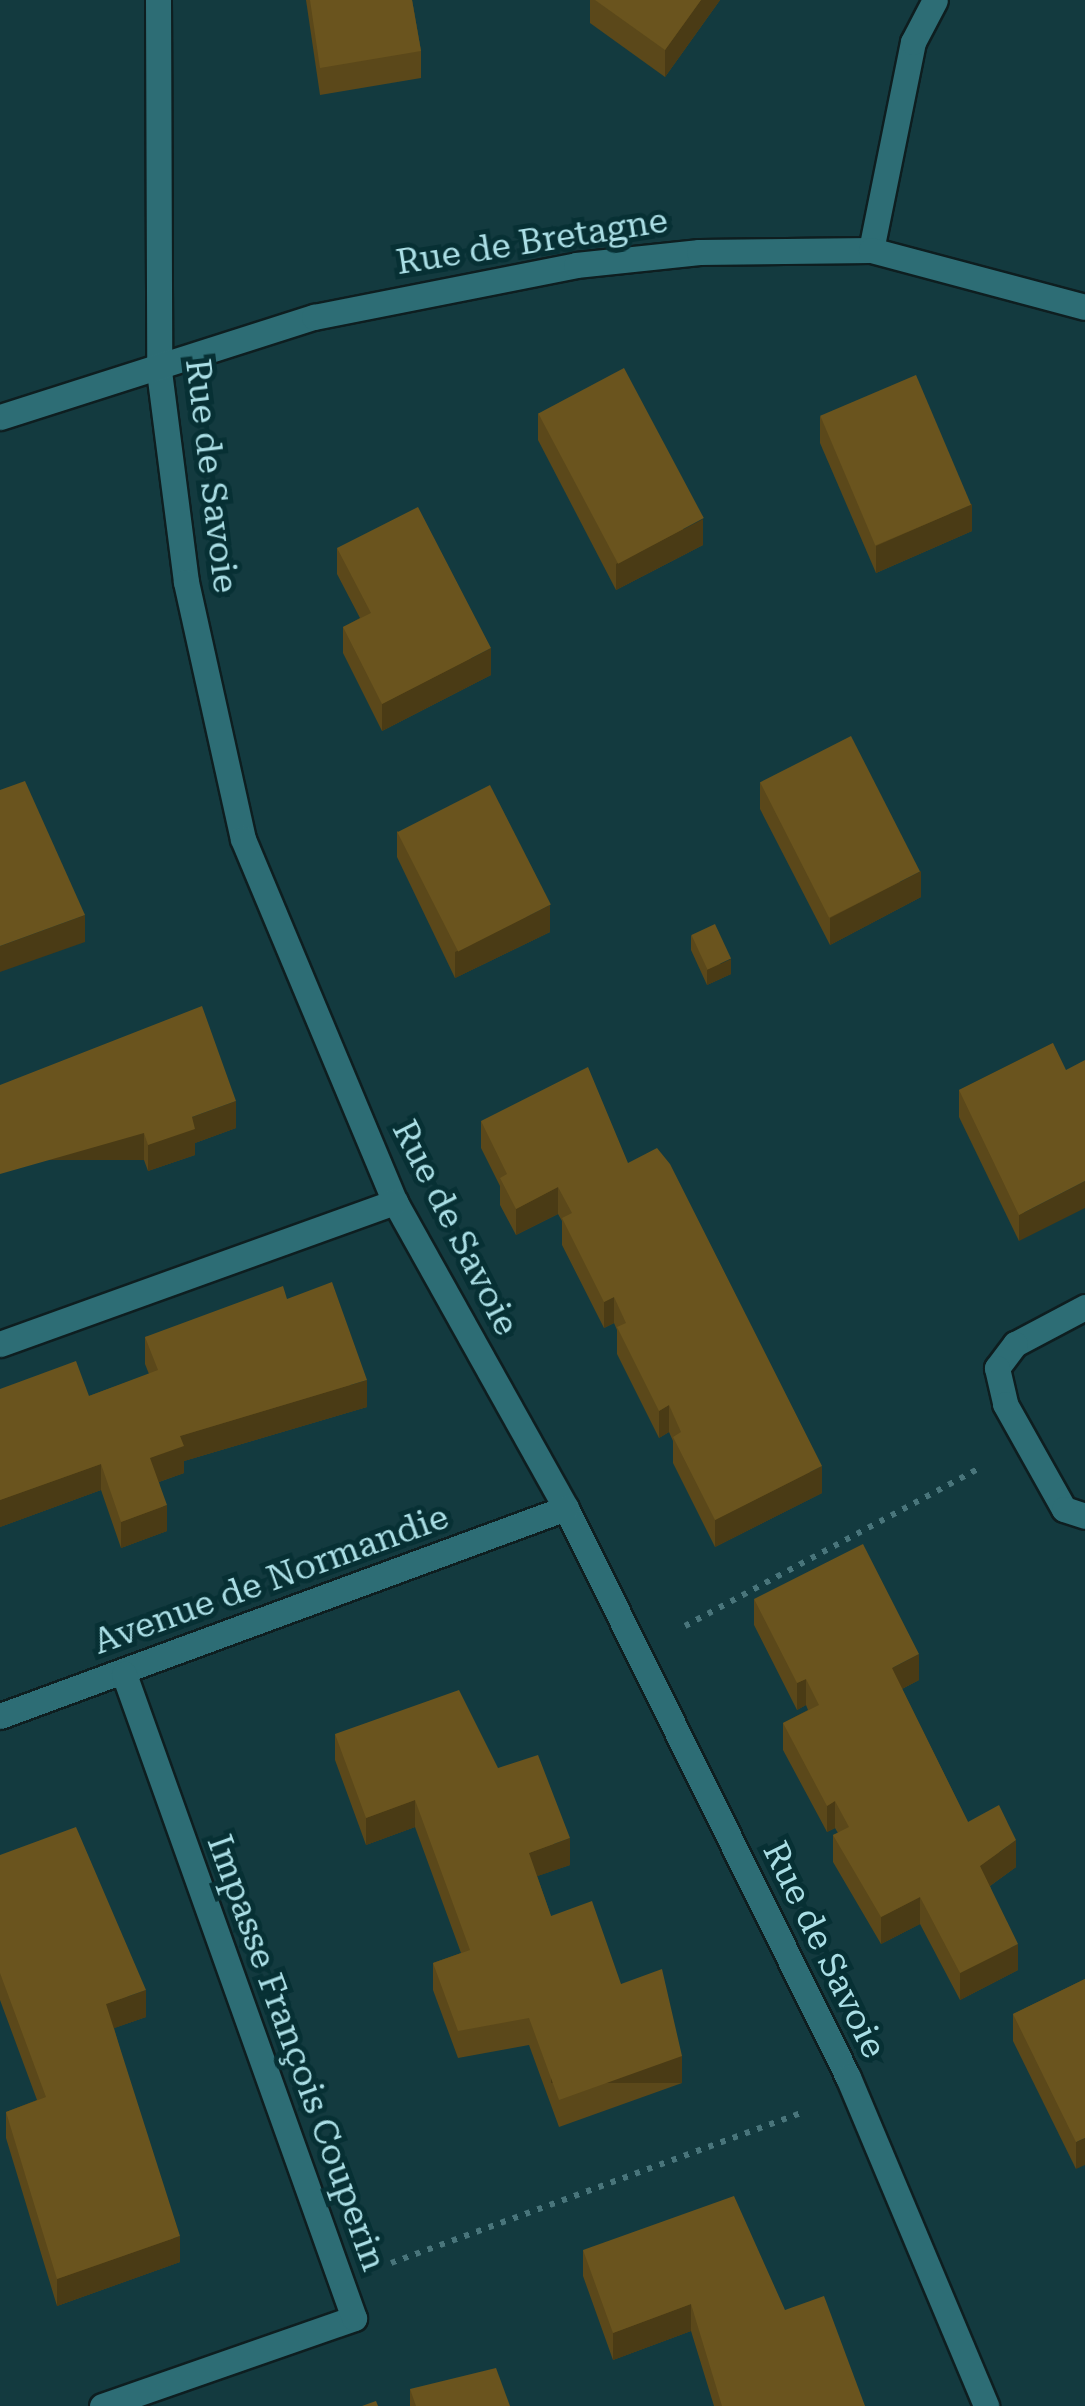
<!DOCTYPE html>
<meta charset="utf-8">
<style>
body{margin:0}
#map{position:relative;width:1085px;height:2406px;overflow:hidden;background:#133a3f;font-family:"Roboto Serif",serif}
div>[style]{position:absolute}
.path>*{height:6px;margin-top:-3px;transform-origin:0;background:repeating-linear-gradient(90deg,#49757b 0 5px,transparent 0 13px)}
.roads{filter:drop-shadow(2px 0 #0e1e20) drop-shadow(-2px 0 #0e1e20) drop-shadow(0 2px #0e1e20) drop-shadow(0 -2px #0e1e20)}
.minor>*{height:25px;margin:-12.5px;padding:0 12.5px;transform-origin:12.5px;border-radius:12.5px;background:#2d6d75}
.wall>*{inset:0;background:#5b481a}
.shaded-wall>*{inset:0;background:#4a3b15;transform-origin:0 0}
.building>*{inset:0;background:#6a541e;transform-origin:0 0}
span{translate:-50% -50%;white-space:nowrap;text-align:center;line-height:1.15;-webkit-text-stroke:10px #073034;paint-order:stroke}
.street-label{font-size:35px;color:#aadee5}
</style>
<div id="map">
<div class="path">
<i style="left:685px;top:1626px;width:332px;rotate:-28.2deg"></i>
<i style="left:391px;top:2263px;width:438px;rotate:-20.1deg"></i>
</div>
<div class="roads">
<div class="minor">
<i style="left:158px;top:0;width:371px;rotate:89.8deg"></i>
<i style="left:159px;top:371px;width:213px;rotate:82.7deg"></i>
<i style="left:186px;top:582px;width:263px;rotate:77.5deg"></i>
<i style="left:243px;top:839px;width:394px;rotate:67.3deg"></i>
<i style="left:395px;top:1202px;width:351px;rotate:60.8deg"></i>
<i style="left:566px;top:1508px;width:635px;rotate:63.64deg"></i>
<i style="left:848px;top:2077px;width:357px;rotate:67.2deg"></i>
<i style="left:871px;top:250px;width:212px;rotate:-78.6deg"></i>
<i style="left:913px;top:42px;width:47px;rotate:-62.4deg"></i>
<i style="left:0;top:417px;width:330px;rotate:-17.7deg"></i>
<i style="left:314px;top:317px;width:267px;rotate:-11.2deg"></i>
<i style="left:576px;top:265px;width:124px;rotate:-6deg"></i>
<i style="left:699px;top:252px;width:172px;rotate:-0.7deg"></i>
<i style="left:871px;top:250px;width:221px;rotate:14.9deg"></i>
<i style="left:1085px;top:1307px;width:79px;rotate:152.1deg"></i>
<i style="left:1015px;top:1344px;width:30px;rotate:127deg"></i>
<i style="left:997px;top:1368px;width:37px;rotate:77deg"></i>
<i style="left:1005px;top:1404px;width:120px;rotate:60.7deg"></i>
<i style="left:1064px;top:1509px;width:22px;rotate:18deg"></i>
<i style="left:0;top:1344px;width:420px;rotate:-19.8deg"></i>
<i style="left:0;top:1716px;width:603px;rotate:-20.18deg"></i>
<i style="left:102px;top:2406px;width:267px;rotate:-19.2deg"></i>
<i style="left:354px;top:2318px;width:684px;rotate:-109.65deg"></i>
</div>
</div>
<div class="wall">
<i style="clip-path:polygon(306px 0,412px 0,421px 51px,421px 78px,320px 95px)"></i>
<i style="clip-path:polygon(590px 0,720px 0,665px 77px,590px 23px)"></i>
<i style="clip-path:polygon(538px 413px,703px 545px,616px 590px,538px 440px)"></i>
<i style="clip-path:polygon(820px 416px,972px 531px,876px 573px,820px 443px)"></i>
<i style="clip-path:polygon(337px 548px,491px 675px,382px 731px,343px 653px,343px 627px,360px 618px,337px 574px)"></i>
<i style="clip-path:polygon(760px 782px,921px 897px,830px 945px,760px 809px)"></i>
<i style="clip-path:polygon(397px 831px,550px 932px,455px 978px,397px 857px)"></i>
<i style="clip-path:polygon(691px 935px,731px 974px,707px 985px,691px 950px)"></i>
<i style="clip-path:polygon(1053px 1043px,1019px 1241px,959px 1117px,959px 1090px)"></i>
<i style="clip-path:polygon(0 1085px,236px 1128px,195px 1143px,195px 1155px,148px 1171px,144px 1160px)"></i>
<i style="clip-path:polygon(481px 1121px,628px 1163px,822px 1493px,715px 1547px,673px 1463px,673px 1441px,669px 1432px,659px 1438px,617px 1354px,617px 1330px,614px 1323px,604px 1328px,562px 1245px,562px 1221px,558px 1214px,516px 1235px,500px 1205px,500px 1186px,481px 1148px)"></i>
<i style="clip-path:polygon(287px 1299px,367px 1407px,184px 1461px,184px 1473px,159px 1482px,167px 1531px,121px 1548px,101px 1490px,0 1527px,0 1389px,89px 1396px,149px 1374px,145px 1364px,145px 1337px)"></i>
<i style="clip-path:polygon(754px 1599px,919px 1680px,902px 1689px,968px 1822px,1016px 1867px,990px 1886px,1018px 1970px,960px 2000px,920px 1924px,881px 1944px,833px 1862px,833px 1835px,838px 1833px,835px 1828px,827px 1832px,783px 1750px,783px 1723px,808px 1710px,806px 1705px,797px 1710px,754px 1625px)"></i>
<i style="clip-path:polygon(335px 1734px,498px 1768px,570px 1865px,537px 1876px,551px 1916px,621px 1984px,682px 2083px,559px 2127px,529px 2045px,458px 2058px,433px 1990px,433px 1963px,461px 1953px,415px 1827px,366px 1845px,335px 1760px)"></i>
<i style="clip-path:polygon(0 1855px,146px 2017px,114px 2028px,180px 2262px,57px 2306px,6px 2138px,6px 2112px,37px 2100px,0 2000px)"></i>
<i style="clip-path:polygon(1085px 1979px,1076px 2169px,1013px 2041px,1013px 2014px)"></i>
<i style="clip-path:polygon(583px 2250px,785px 2310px,865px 2406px,714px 2406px,691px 2331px,613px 2360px,583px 2276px)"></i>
<i style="clip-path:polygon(410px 2389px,510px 2406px,410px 2406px)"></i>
</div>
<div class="shaded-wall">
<i style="clip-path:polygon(701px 0,720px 0,665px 77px,665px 50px)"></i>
<i style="clip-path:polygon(972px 504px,972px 531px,876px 573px,876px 546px)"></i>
<i style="clip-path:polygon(703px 519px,703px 545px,616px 590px,616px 564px)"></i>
<i style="clip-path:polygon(491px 648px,491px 675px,382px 731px,382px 704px)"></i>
<i style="clip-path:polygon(921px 871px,921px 897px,830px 945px,830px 918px)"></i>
<i style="clip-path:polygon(550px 905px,550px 932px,455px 978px,455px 952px)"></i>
<i style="clip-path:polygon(85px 915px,85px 942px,0 972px,0 946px)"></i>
<i style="clip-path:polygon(731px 959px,731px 974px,707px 985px,707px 970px)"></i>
<i style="clip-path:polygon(236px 1101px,236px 1128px,195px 1143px,195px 1155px,148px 1171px,148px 1145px,192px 1117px)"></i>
<i style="left:144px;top:1133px;width:27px;height:150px;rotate:90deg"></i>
<i style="clip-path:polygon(1085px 1181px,1085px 1208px,1019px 1241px,1019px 1215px)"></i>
<i style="clip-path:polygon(558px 1187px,558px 1214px,516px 1235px,516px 1209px)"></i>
<i style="clip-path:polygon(614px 1297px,614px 1323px,604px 1328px,604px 1302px)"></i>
<i style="clip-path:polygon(367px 1380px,367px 1407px,184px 1461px,184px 1473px,150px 1485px,150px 1458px,180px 1436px)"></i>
<i style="clip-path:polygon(669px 1405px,669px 1432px,659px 1438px,659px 1411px)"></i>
<i style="clip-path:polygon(101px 1464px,101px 1490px,0 1527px,0 1500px)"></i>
<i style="clip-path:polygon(822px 1466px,822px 1493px,715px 1547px,715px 1520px)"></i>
<i style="clip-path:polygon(167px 1505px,167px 1531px,121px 1548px,121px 1522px)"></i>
<i style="clip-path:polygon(919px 1654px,919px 1680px,892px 1694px,892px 1668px)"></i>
<i style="clip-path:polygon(806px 1679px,806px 1705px,797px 1710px,797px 1683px)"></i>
<i style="clip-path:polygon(415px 1800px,415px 1827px,366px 1845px,366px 1818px)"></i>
<i style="clip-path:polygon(835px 1801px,835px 1828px,827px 1832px,827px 1806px)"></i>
<i style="clip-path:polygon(570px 1838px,570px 1865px,529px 1879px,529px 1853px)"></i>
<i style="clip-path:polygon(1016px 1840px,1016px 1867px,980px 1893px,980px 1866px)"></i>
<i style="clip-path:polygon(920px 1897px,920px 1924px,881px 1944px,881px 1917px)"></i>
<i style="clip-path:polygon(1018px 1944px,1018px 1970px,960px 2000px,960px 1973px)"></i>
<i style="clip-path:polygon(146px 1990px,146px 2017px,106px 2031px,106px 2004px)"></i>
<i style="left:682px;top:2056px;width:27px;height:131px;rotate:90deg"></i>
<i style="clip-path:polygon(1085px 2138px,1085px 2165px,1076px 2169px,1076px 2142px)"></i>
<i style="clip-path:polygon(180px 2236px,180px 2262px,57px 2306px,57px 2279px)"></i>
<i style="clip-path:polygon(691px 2304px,691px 2331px,613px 2360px,613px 2333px)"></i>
</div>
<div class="building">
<i style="clip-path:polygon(310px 0,412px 0,421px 51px,320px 68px)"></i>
<i style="clip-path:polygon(595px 0,701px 0,665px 50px)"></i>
<i style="left:624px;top:368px;width:170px;height:97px;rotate:62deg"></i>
<i style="left:916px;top:375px;width:141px;height:104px;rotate:67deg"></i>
<i style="clip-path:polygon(418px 507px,491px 648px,382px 704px,343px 627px,371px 613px,337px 548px)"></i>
<i style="left:851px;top:736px;width:152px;height:102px;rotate:63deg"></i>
<i style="clip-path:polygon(25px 781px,85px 915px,0 946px,0 790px)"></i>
<i style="left:490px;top:785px;width:134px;height:104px;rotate:63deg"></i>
<i style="left:715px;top:924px;width:38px;height:26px;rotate:65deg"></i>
<i style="clip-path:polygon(202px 1006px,236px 1101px,192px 1117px,195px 1129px,148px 1145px,144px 1133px,0 1174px,0 1085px)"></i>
<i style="clip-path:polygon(1053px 1043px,1066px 1070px,1085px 1060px,1085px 1181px,1019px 1215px,959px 1090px)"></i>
<i style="clip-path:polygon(588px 1067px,628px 1163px,657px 1148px,670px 1164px,822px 1466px,715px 1520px,673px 1437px,681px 1432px,669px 1405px,659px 1411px,617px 1327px,626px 1323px,614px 1297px,604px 1302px,562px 1218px,572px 1213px,558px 1187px,516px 1209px,500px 1178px,507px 1174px,481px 1121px)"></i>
<i style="clip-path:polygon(332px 1282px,367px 1380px,180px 1436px,184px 1446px,150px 1458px,167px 1505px,121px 1522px,101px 1464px,0 1500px,0 1389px,76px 1361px,89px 1396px,158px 1370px,145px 1337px,283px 1286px,287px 1299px)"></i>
<i style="clip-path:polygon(863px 1544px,919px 1654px,892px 1668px,968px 1822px,999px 1805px,1016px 1840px,980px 1866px,1018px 1944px,960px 1973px,920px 1897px,881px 1917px,833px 1835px,849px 1827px,835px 1801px,827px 1806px,783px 1723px,819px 1705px,806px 1679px,797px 1683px,754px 1599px)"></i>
<i style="clip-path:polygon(459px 1690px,498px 1768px,538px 1755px,570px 1838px,529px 1853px,551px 1916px,592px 1901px,621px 1984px,662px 1969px,682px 2056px,559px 2100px,529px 2018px,458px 2031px,433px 1963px,470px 1950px,415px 1800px,366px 1818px,335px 1734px)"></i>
<i style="clip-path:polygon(76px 1827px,146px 1990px,106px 2004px,180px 2236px,57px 2279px,6px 2112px,46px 2097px,0 1973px,0 1855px)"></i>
<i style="clip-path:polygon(1085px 1979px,1085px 2138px,1076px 2142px,1013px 2014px)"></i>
<i style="clip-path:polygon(734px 2196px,785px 2310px,824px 2296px,865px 2406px,722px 2406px,691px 2304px,613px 2333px,583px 2250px)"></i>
<i style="clip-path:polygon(496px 2368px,510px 2406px,416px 2406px,410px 2389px)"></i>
<i style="clip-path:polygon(376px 2401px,378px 2406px,362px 2406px)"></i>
</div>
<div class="street-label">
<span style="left:532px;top:242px;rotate:-9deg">Rue de Bretagne</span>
<span style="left:211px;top:476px;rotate:83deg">Rue de Savoie</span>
<span style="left:455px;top:1228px;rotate:63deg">Rue de Savoie</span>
<span style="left:271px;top:1580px;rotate:-20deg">Avenue de Normandie</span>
<span style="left:824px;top:1950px;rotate:64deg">Rue de Savoie</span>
<span style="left:296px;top:2053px;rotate:70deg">Impasse François Couperin</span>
</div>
</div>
